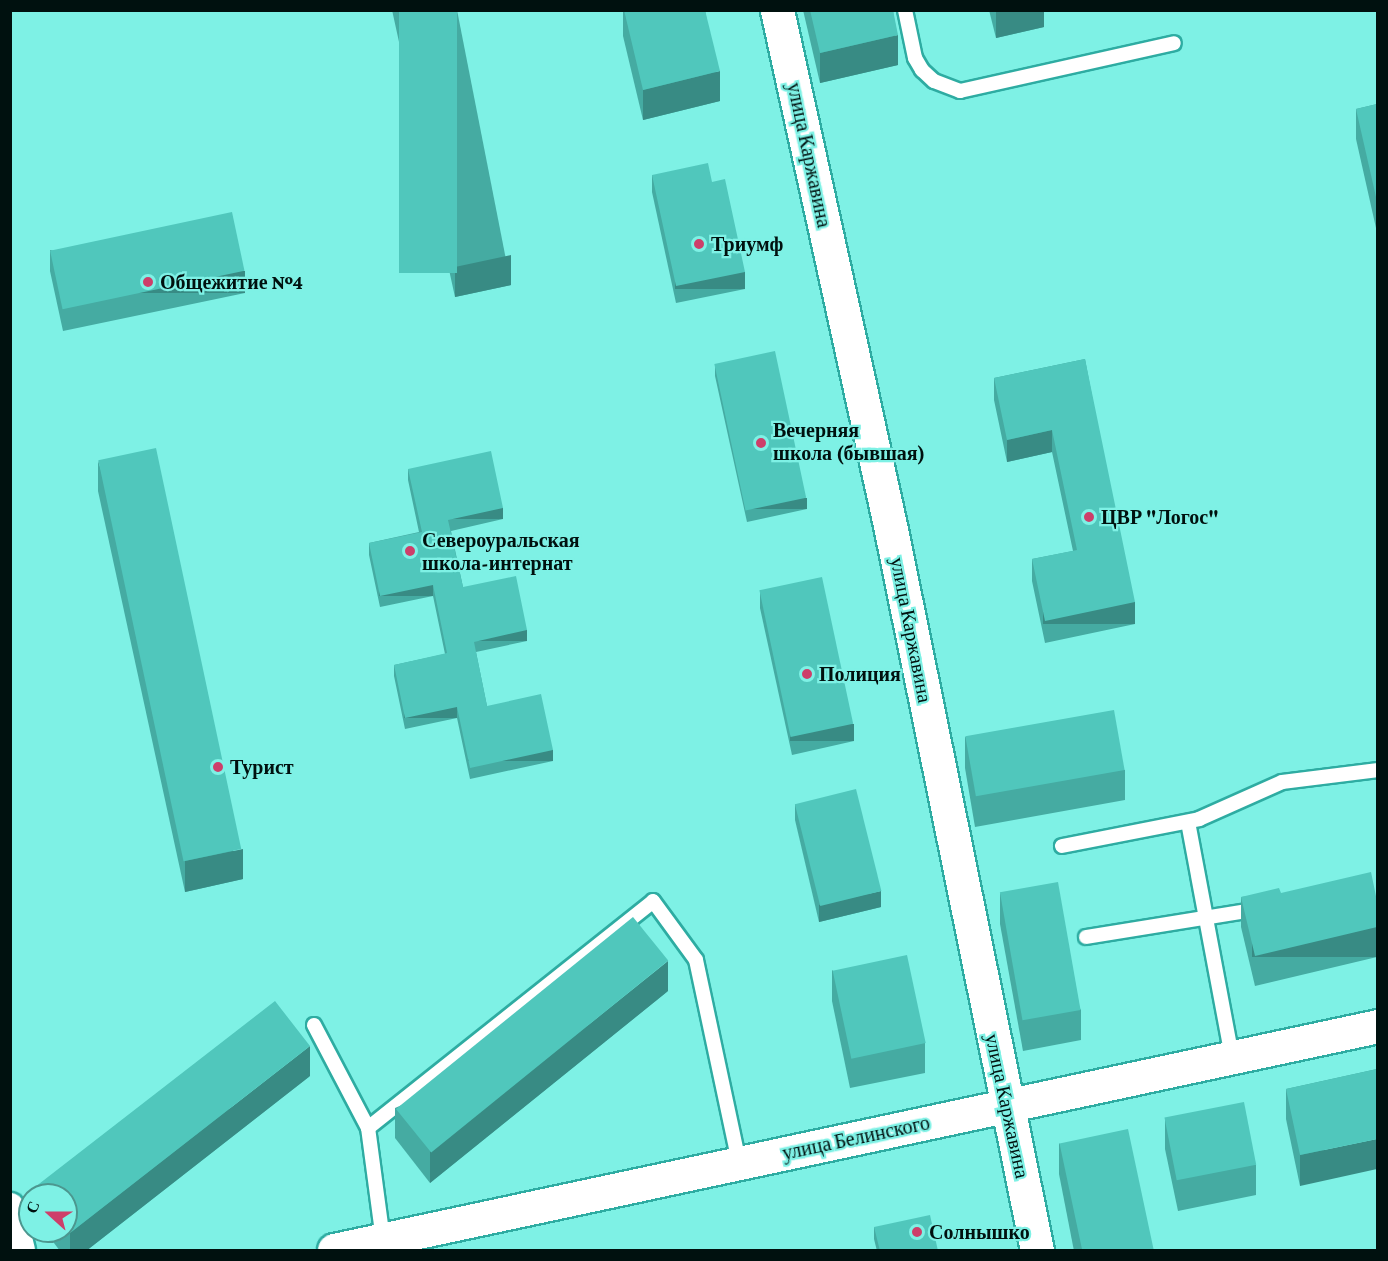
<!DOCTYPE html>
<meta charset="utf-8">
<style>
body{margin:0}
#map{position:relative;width:1388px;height:1261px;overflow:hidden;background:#7ef1e5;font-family:"Crimson Pro",serif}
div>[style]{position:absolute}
.roads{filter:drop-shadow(2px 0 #2eaca2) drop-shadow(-2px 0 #2eaca2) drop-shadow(0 2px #2eaca2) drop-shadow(0 -2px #2eaca2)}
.lane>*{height:14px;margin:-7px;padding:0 7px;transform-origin:7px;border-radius:7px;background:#fff}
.street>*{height:28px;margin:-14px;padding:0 14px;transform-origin:14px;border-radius:14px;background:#fff}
.secondary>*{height:33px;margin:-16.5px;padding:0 16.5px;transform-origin:16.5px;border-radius:16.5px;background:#fff}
.wall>*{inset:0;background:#45aba2}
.shaded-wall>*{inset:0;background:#388b84;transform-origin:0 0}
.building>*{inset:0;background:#50c7bc;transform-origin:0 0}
.dots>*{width:16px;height:16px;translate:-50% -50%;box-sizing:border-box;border:3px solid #7ef1e5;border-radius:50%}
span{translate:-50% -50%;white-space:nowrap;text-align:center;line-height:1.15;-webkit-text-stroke:4.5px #7ef1e5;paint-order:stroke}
.street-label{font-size:20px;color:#00110f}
.poi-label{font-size:20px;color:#00110f;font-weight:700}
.left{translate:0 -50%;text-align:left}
.frame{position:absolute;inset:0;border:12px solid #00110f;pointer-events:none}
.north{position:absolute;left:18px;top:1183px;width:60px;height:60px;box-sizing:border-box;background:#7ef1e5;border:2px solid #4c978f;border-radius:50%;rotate:291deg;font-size:16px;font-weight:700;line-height:24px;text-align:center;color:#00110f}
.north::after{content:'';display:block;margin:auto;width:21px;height:27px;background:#cd3f6a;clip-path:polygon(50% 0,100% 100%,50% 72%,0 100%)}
</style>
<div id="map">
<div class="roads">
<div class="lane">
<i style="left:905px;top:10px;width:49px;rotate:78.2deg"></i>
<i style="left:915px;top:58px;width:14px;rotate:60deg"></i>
<i style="left:922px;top:70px;width:16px;rotate:43deg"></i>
<i style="left:934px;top:81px;width:28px;rotate:21deg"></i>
<i style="left:960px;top:91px;width:219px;rotate:-12.6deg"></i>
<i style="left:1188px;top:822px;width:239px;rotate:79.4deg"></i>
<i style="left:1062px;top:846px;width:140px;rotate:-11.1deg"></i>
<i style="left:1199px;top:819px;width:91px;rotate:-24deg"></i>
<i style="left:1282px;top:782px;width:97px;rotate:-7.1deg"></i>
<i style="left:1086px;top:937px;width:174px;rotate:-9.2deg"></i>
<i style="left:314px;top:1025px;width:116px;rotate:62.3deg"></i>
<i style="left:383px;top:1240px;width:113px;rotate:-97.6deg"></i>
<i style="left:368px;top:1128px;width:364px;rotate:-38.5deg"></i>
<i style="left:653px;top:901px;width:73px;rotate:53.9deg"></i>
<i style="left:696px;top:960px;width:208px;rotate:78deg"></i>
</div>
<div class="street">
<i style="left:10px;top:1207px;width:44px;rotate:75.7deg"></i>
</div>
<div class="secondary">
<i style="left:777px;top:10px;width:532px;rotate:77.63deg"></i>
<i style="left:891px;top:530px;width:735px;rotate:78.54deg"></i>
<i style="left:334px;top:1250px;width:1068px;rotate:-12.11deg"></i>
</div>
</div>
<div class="wall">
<i style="clip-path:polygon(392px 10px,457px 10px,511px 285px,455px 297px)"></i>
<i style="clip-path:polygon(623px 10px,705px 10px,720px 101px,643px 120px,623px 36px)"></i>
<i style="clip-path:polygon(803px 10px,893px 10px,898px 65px,820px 83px)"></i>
<i style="clip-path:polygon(989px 10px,1044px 10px,1044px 27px,996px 38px)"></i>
<i style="clip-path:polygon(1377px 104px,1376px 228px,1356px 139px,1356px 109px)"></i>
<i style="clip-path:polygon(652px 175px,712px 182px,745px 289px,676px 303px,652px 192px)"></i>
<i style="clip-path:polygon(50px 250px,245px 293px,63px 331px,50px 271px)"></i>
<i style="clip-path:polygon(1085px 359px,1135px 624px,1045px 643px,1032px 581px,1032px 559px,1073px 551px,1052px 452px,1007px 462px,994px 400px,994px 378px)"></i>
<i style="clip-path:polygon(715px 365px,807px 509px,747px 522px,715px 376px)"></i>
<i style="clip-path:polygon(98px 461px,243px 879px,185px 892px,98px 491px)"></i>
<i style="clip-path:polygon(408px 469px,503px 519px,451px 531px,463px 587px,527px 641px,476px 652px,487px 706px,553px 761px,470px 779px,457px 718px,405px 729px,394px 676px,394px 665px,445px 654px,433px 596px,380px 607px,369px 555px,369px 543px,419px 532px,408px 480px)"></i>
<i style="clip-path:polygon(760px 591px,854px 741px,792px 755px,760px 608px)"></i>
<i style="clip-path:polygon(965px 737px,1125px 770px,1125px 800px,975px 827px,965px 768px)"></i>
<i style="clip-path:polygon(795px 804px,881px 907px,819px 922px,795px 820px)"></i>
<i style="clip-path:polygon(1000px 893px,1081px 1010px,1081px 1040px,1023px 1051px,1000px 924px)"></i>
<i style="clip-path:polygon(1281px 893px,1377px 901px,1377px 957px,1255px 986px,1241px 927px,1241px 897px)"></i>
<i style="clip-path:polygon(832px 970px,925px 1043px,925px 1073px,850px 1088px,832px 1001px)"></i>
<i style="clip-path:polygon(668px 991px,430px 1183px,395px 1138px,395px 1108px)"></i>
<i style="clip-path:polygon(1377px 1069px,1300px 1186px,1286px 1119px,1286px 1089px)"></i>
<i style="clip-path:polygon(310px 1076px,86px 1251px,60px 1251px,45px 1231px,66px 1231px,66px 1195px,35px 1195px,35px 1187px)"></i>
<i style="clip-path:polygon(1165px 1118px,1256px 1165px,1256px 1195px,1178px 1211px,1165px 1149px)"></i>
<i style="clip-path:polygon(1059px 1143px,1153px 1251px,1074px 1251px,1059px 1174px)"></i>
<i style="clip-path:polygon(874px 1227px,938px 1251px,877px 1251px,874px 1239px)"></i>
</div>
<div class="shaded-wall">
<i style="clip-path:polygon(996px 10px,1044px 10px,1044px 27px,996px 38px)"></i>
<i style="clip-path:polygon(898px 35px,898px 65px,820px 83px,820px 53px)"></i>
<i style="clip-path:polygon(720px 71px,720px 101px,643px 120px,643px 90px)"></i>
<i style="left:1376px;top:197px;width:1px;height:31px"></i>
<i style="clip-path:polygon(511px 255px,511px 285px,455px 297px,455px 267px)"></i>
<i style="left:245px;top:271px;width:22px;height:186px;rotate:90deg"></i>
<i style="left:745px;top:272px;width:17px;height:70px;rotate:90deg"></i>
<i style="clip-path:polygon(1052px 430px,1052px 452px,1007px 462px,1007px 440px)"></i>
<i style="left:807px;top:498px;width:11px;height:61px;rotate:90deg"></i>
<i style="left:503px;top:508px;width:11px;height:56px;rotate:90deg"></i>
<i style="left:433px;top:585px;width:11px;height:54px;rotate:90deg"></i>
<i style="left:1135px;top:602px;width:22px;height:92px;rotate:90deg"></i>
<i style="left:527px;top:630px;width:11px;height:54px;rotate:90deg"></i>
<i style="left:457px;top:707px;width:11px;height:53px;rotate:90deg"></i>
<i style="left:854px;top:724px;width:17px;height:64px;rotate:90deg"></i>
<i style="left:553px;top:750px;width:11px;height:85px;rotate:90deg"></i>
<i style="clip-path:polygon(243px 849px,243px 879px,185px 892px,185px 861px)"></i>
<i style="clip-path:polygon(881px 891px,881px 907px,819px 922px,819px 905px)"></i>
<i style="left:1377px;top:927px;width:30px;height:125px;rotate:90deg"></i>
<i style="clip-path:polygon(668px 961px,668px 991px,430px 1183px,430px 1152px)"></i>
<i style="clip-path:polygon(310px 1046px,310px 1076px,86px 1251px,70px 1251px,70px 1233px)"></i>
<i style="clip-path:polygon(1377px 1139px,1377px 1169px,1300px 1186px,1300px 1155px)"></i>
</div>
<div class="building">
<i style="left:399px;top:10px;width:58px;height:263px"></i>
<i style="clip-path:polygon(624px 10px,705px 10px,720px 71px,643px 90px)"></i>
<i style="clip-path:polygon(810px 10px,893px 10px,898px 35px,820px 53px)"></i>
<i style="clip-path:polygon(1377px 104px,1377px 197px,1376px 197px,1356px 109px)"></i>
<i style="clip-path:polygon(708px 163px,712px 182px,725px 179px,745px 272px,676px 286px,652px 175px)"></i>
<i style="left:232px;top:212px;width:60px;height:186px;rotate:78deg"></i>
<i style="left:775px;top:351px;width:150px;height:62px;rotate:78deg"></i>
<i style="clip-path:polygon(1085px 359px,1135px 602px,1045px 621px,1032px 559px,1077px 550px,1052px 430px,1007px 440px,994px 378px)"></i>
<i style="left:156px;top:448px;width:410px;height:59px;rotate:78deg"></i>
<i style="clip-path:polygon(491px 451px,503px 508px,448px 520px,463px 587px,516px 576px,527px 630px,474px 642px,487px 706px,541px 694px,553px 750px,470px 768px,457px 707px,405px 718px,394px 665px,447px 653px,433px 585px,380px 596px,369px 543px,422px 532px,408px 469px)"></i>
<i style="left:822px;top:577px;width:150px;height:64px;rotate:78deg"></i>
<i style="left:1114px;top:710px;width:61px;height:151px;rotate:80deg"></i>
<i style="left:856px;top:789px;width:105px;height:63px;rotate:76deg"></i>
<i style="clip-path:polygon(1371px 872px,1377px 901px,1377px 927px,1255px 956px,1241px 897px,1279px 888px,1281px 893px)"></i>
<i style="left:1058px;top:882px;width:130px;height:59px;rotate:80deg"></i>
<i style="left:633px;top:917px;width:56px;height:305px;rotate:51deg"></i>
<i style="left:907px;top:955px;width:90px;height:76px;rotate:78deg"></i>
<i style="clip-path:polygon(275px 1001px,310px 1046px,70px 1233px,66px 1227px,66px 1195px,41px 1195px,35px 1187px)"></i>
<i style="clip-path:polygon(1377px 1069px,1377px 1139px,1300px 1155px,1286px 1089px)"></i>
<i style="left:1244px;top:1102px;width:64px;height:81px;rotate:79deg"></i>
<i style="left:1128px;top:1129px;width:125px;height:70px;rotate:78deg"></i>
<i style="clip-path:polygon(930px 1215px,938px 1251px,880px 1251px,874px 1227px)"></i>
</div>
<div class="dots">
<i style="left:699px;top:244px;background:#cd3f6a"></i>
<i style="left:148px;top:282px;background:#cd3f6a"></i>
<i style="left:761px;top:443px;background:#cd3f6a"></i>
<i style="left:1089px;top:517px;background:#cd3f6a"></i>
<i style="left:410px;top:551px;background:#cd3f6a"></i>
<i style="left:807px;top:674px;background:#cd3f6a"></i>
<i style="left:218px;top:767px;background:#cd3f6a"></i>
<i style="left:917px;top:1232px;background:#cd3f6a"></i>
</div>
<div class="street-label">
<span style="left:809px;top:155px;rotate:78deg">улица Каржавина</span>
<span style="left:911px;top:630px;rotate:79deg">улица Каржавина</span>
<span style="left:1007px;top:1106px;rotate:78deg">улица Каржавина</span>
<span style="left:856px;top:1138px;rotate:-12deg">улица Белинского</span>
</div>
<div class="poi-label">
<span class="left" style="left:711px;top:244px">Триумф</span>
<span class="left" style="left:160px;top:282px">Общежитие №4</span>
<span class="left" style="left:773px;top:442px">Вечерняя<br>школа (бывшая)</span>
<span class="left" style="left:1101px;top:517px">ЦВР "Логос"</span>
<span class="left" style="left:422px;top:552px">Североуральская<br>школа-интернат</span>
<span class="left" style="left:819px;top:674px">Полиция</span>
<span class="left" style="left:230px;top:767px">Турист</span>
<span class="left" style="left:929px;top:1232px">Солнышко</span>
</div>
<div class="frame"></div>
<div class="north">С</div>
</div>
